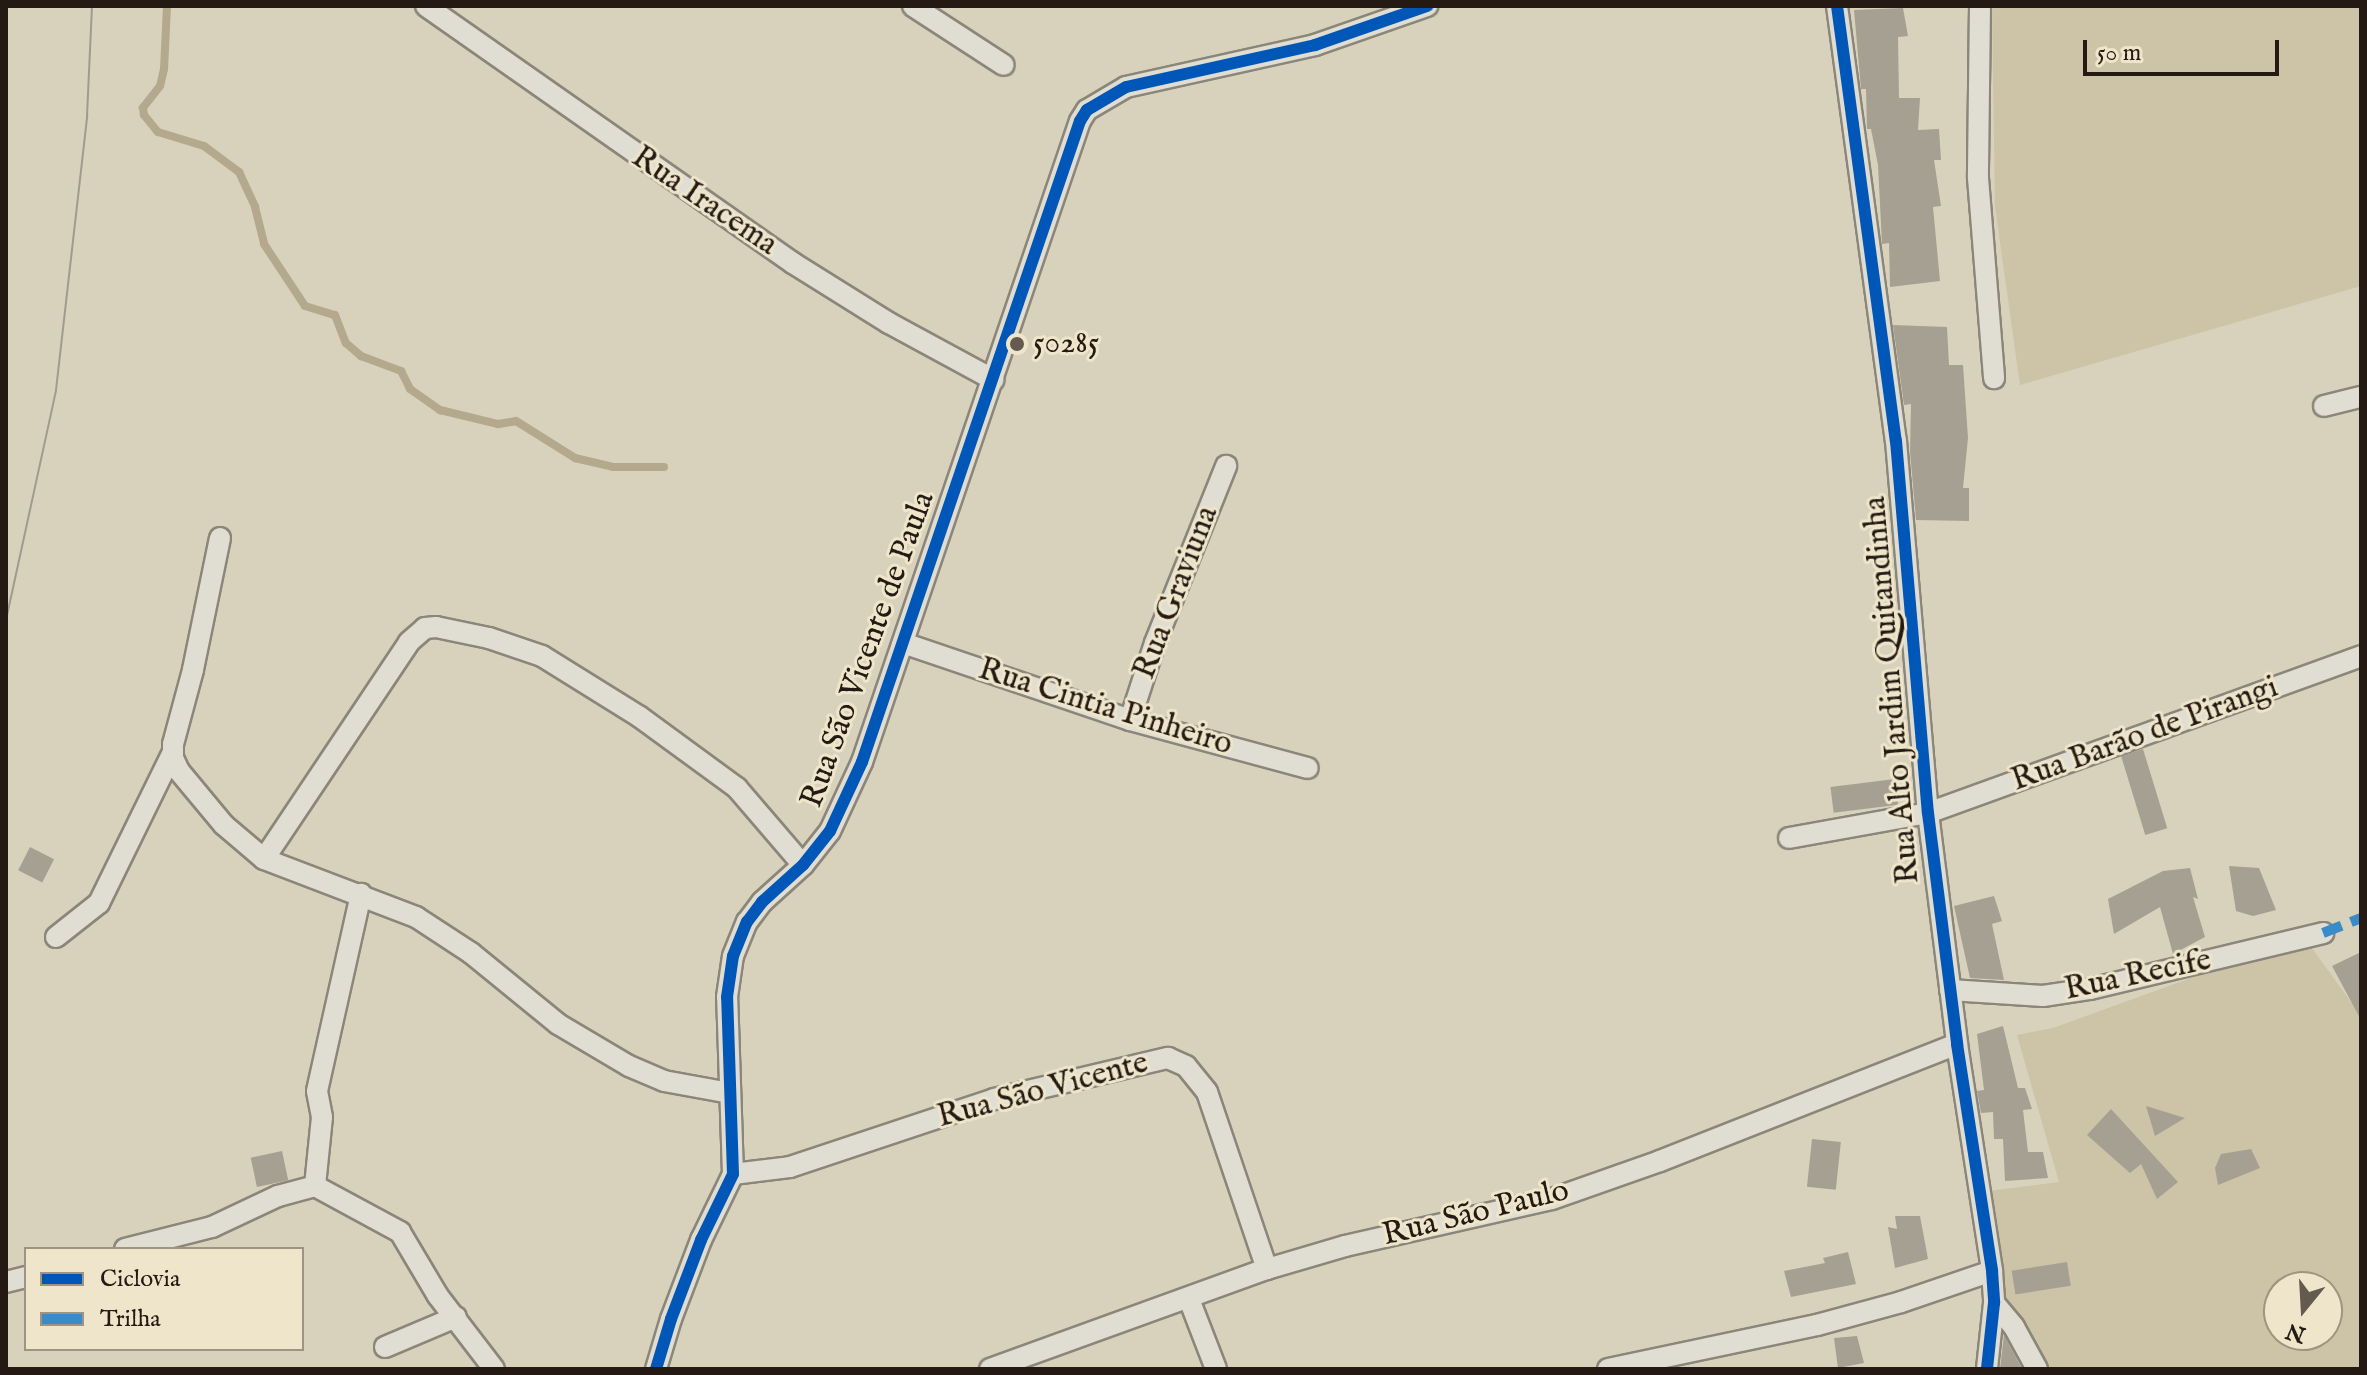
<!DOCTYPE html>
<meta charset="utf-8">
<style>
body{margin:0}
#map{position:relative;width:2367px;height:1375px;overflow:hidden;background:#d8d1bb;font-family:"IM FELL English",serif}
div>[style]{position:absolute}
.green>*{inset:0;background:#cdc3a6}
.stream>*{height:8px;margin:-4px;padding:0 4px;transform-origin:4px;border-radius:4px;background:#b4a88d}
.building>*{inset:0;background:#a6a092;transform-origin:0 0}
.roads{filter:drop-shadow(2px 0 #8b8679) drop-shadow(-2px 0 #8b8679) drop-shadow(0 2px #8b8679) drop-shadow(0 -2px #8b8679)}
.minor>*{height:20px;margin:-10px;padding:0 10px;transform-origin:10px;border-radius:10px;background:#e0ddd2}
.tram>*{height:2px;margin:-1px;padding:0 1px;transform-origin:1px;border-radius:1px;background:#9f9b91}
.quiet>*{height:10px;margin-top:-5px;transform-origin:0;background:repeating-linear-gradient(90deg,#3a8cc8 0 20px,transparent 0 30px)}
.cycleway>*{height:12px;margin:-6px;padding:0 6px;transform-origin:6px;border-radius:6px;background:#0057b8}
.dots>*{width:22px;height:22px;translate:-50% -50%;box-sizing:border-box;border:4px solid #eee5ca;border-radius:50%}
span{translate:-50% -50%;white-space:nowrap;text-align:center;line-height:1.15;-webkit-text-stroke:6px #eee5ca;paint-order:stroke}
.street-label{font-size:32px;color:#251a13}
.poi-label{font-size:32px;color:#251a13}
.left{translate:0 -50%;text-align:left}
.frame{position:absolute;inset:0;border:8px solid #251a13;pointer-events:none}
.legend{position:absolute;left:24px;top:1247px;width:280px;height:104px;box-sizing:border-box;background:#eee5ca;border:2px solid #9e9481;margin:0;padding:10px 14px;list-style:none;font-size:24px;color:#251a13}
.legend li{display:flex;align-items:center;gap:16px;height:40px}
.legend b{width:40px;border:2px solid #9e9481}
.north{position:absolute;left:2263px;top:1271px;width:80px;height:80px;box-sizing:border-box;background:#eee5ca;border:2px solid #9e9481;border-radius:50%;rotate:198deg;font-size:22px;font-weight:700;line-height:32px;text-align:center;color:#251a13}
.north::after{content:'';display:block;margin:auto;width:28px;height:36px;background:#645a4e;clip-path:polygon(50% 0,100% 100%,50% 72%,0 100%)}
.scale{position:absolute;left:2083px;top:40px;width:196px;height:36px;box-sizing:border-box;border:4px solid #251a13;border-top:0;padding-left:10px;font-size:24px;line-height:28px;white-space:nowrap;color:#251a13;-webkit-text-stroke:6px #eee5ca;paint-order:stroke}
</style>
<div id="map">
<div class="green">
<i style="clip-path:polygon(1992px 6px,2361px 6px,2361px 286px,2020px 385px,1995px 206px)"></i>
<i style="clip-path:polygon(evenodd,2304px 937px,2361px 1016px,2361px 1369px,2046px 1369px,2007px 1309px,1987px 1191px,2059px 1182px,2017px 1035px,2053px 1028px,2304px 937px,2279px 1287px,2327px 1287px,2327px 1335px,2279px 1335px,2279px 1287px)"></i>
</div>
<div class="stream">
<i style="left:167px;top:6px;width:63px;rotate:92.7deg"></i>
<i style="left:164px;top:69px;width:17px;rotate:103deg"></i>
<i style="left:160px;top:86px;width:28px;rotate:128deg"></i>
<i style="left:143px;top:108px;width:7px;rotate:82deg"></i>
<i style="left:144px;top:115px;width:22px;rotate:51deg"></i>
<i style="left:158px;top:132px;width:48px;rotate:16.9deg"></i>
<i style="left:204px;top:146px;width:44px;rotate:36.6deg"></i>
<i style="left:239px;top:172px;width:38px;rotate:65deg"></i>
<i style="left:255px;top:207px;width:38px;rotate:76deg"></i>
<i style="left:264px;top:244px;width:74px;rotate:56.5deg"></i>
<i style="left:305px;top:306px;width:31px;rotate:17deg"></i>
<i style="left:335px;top:315px;width:30px;rotate:69deg"></i>
<i style="left:346px;top:343px;width:20px;rotate:41deg"></i>
<i style="left:361px;top:356px;width:43px;rotate:20.6deg"></i>
<i style="left:401px;top:371px;width:20px;rotate:63deg"></i>
<i style="left:410px;top:389px;width:37px;rotate:35deg"></i>
<i style="left:440px;top:410px;width:60px;rotate:13.6deg"></i>
<i style="left:498px;top:424px;width:18px;rotate:-9deg"></i>
<i style="left:516px;top:421px;width:70px;rotate:32.1deg"></i>
<i style="left:575px;top:458px;width:39px;rotate:13deg"></i>
<i style="left:613px;top:467px;width:51px"></i>
</div>
<div class="building">
<i style="clip-path:polygon(1903px 8px,1908px 36px,1898px 37px,1899px 98px,1920px 98px,1918px 130px,1939px 129px,1941px 160px,1934px 160px,1941px 206px,1933px 207px,1940px 281px,1890px 287px,1889px 243px,1882px 244px,1878px 165px,1871px 129px,1867px 129px,1866px 89px,1861px 89px,1854px 10px)"></i>
<i style="clip-path:polygon(1893px 325px,1947px 327px,1949px 365px,1963px 365px,1968px 438px,1963px 488px,1969px 488px,1969px 521px,1916px 520px,1910px 452px,1911px 404px,1904px 405px)"></i>
<i style="left:2143px;top:749px;width:83px;height:23px;rotate:73deg"></i>
<i style="left:1895px;top:779px;width:26px;height:65px;rotate:83deg"></i>
<i style="left:30px;top:847px;width:27px;height:26px;rotate:27deg"></i>
<i style="clip-path:polygon(2229px 866px,2259px 868px,2276px 910px,2253px 916px,2236px 911px)"></i>
<i style="clip-path:polygon(2190px 868px,2198px 899px,2193px 897px,2205px 937px,2173px 954px,2160px 907px,2114px 934px,2108px 899px,2163px 871px)"></i>
<i style="clip-path:polygon(1994px 896px,2002px 921px,1992px 924px,2004px 980px,1970px 978px,1954px 906px)"></i>
<i style="clip-path:polygon(2361px 952px,2361px 1020px,2332px 966px)"></i>
<i style="clip-path:polygon(2003px 1026px,2018px 1088px,2025px 1088px,2032px 1109px,2023px 1110px,2028px 1152px,2043px 1152px,2048px 1178px,2005px 1181px,2003px 1139px,1994px 1139px,1993px 1112px,1981px 1113px,1977px 1091px,1984px 1090px,1977px 1034px)"></i>
<i style="clip-path:polygon(2146px 1106px,2185px 1118px,2155px 1136px)"></i>
<i style="clip-path:polygon(2111px 1109px,2178px 1182px,2157px 1199px,2141px 1164px,2130px 1173px,2087px 1135px)"></i>
<i style="left:1812px;top:1139px;width:29px;height:48px;rotate:6deg"></i>
<i style="clip-path:polygon(2251px 1149px,2260px 1168px,2218px 1185px,2215px 1168px,2221px 1154px)"></i>
<i style="left:282px;top:1151px;width:30px;height:32px;rotate:78deg"></i>
<i style="clip-path:polygon(1895px 1216px,1920px 1216px,1928px 1259px,1895px 1268px,1888px 1227px,1897px 1229px)"></i>
<i style="clip-path:polygon(1848px 1252px,1856px 1284px,1791px 1297px,1784px 1271px,1825px 1263px,1823px 1258px)"></i>
<i style="left:2067px;top:1262px;width:24px;height:56px;rotate:81deg"></i>
<i style="clip-path:polygon(2004px 1335px,2022px 1369px,2000px 1369px)"></i>
<i style="clip-path:polygon(1857px 1336px,1864px 1363px,1838px 1368px,1834px 1338px)"></i>
</div>
<div class="roads">
<div class="minor">
<i style="left:426px;top:6px;width:448px;rotate:35deg"></i>
<i style="left:793px;top:263px;width:113px;rotate:32deg"></i>
<i style="left:889px;top:323px;width:119px;rotate:28.5deg"></i>
<i style="left:913px;top:6px;width:108px;rotate:33deg"></i>
<i style="left:1837px;top:6px;width:439px;rotate:82.3deg"></i>
<i style="left:1896px;top:441px;width:373px;rotate:85.1deg"></i>
<i style="left:1928px;top:813px;width:233px;rotate:82.8deg"></i>
<i style="left:1957px;top:1044px;width:230px;rotate:81.2deg"></i>
<i style="left:1992px;top:1271px;width:32px;rotate:86deg"></i>
<i style="left:1994px;top:1303px;width:66px;rotate:96.1deg"></i>
<i style="left:1980px;top:6px;width:172px;rotate:90.7deg"></i>
<i style="left:1978px;top:178px;width:201px;rotate:85.4deg"></i>
<i style="left:2324px;top:406px;width:38px;rotate:-14deg"></i>
<i style="left:220px;top:538px;width:135px;rotate:101.6deg"></i>
<i style="left:193px;top:670px;width:77px;rotate:105.1deg"></i>
<i style="left:173px;top:744px;width:14px;rotate:90deg"></i>
<i style="left:173px;top:758px;width:14px;rotate:65deg"></i>
<i style="left:179px;top:771px;width:70px;rotate:50.2deg"></i>
<i style="left:224px;top:825px;width:52px;rotate:40.4deg"></i>
<i style="left:264px;top:859px;width:163px;rotate:20.9deg"></i>
<i style="left:416px;top:917px;width:66px;rotate:33.2deg"></i>
<i style="left:471px;top:953px;width:112px;rotate:39.2deg"></i>
<i style="left:558px;top:1024px;width:82px;rotate:30.6deg"></i>
<i style="left:629px;top:1066px;width:38px;rotate:23deg"></i>
<i style="left:664px;top:1081px;width:67px;rotate:10.3deg"></i>
<i style="left:903px;top:643px;width:240px;rotate:18.7deg"></i>
<i style="left:1130px;top:720px;width:184px;rotate:15.1deg"></i>
<i style="left:1130px;top:720px;width:81px;rotate:-72deg"></i>
<i style="left:1155px;top:643px;width:191px;rotate:-68.1deg"></i>
<i style="left:1789px;top:838px;width:141px;rotate:-10.2deg"></i>
<i style="left:1928px;top:813px;width:461px;rotate:-19.9deg"></i>
<i style="left:264px;top:859px;width:261px;rotate:-56.2deg"></i>
<i style="left:409px;top:642px;width:21px;rotate:-41deg"></i>
<i style="left:425px;top:628px;width:11px;rotate:-5deg"></i>
<i style="left:436px;top:627px;width:54px;rotate:11.7deg"></i>
<i style="left:489px;top:638px;width:56px;rotate:18.8deg"></i>
<i style="left:542px;top:656px;width:115px;rotate:31.9deg"></i>
<i style="left:640px;top:717px;width:120px;rotate:36.2deg"></i>
<i style="left:737px;top:788px;width:101px;rotate:49.4deg"></i>
<i style="left:56px;top:937px;width:55px;rotate:-38.3deg"></i>
<i style="left:99px;top:903px;width:168px;rotate:-63.9deg"></i>
<i style="left:1950px;top:990px;width:93px;rotate:3.7deg"></i>
<i style="left:2043px;top:996px;width:48px;rotate:-8.5deg"></i>
<i style="left:2090px;top:989px;width:240px;rotate:-13.5deg"></i>
<i style="left:733px;top:1174px;width:57px;rotate:-7deg"></i>
<i style="left:790px;top:1167px;width:215px;rotate:-18.4deg"></i>
<i style="left:994px;top:1099px;width:179px;rotate:-13.3deg"></i>
<i style="left:1168px;top:1058px;width:20px;rotate:24deg"></i>
<i style="left:1186px;top:1066px;width:33px;rotate:51deg"></i>
<i style="left:1207px;top:1092px;width:187px;rotate:71.3deg"></i>
<i style="left:315px;top:1186px;width:69px;rotate:-84.2deg"></i>
<i style="left:322px;top:1117px;width:26px;rotate:-101deg"></i>
<i style="left:317px;top:1091px;width:202px;rotate:-77.4deg"></i>
<i style="left:125px;top:1249px;width:90px;rotate:-14.2deg"></i>
<i style="left:212px;top:1227px;width:73px;rotate:-25.2deg"></i>
<i style="left:278px;top:1196px;width:38px;rotate:-15deg"></i>
<i style="left:315px;top:1186px;width:97px;rotate:28.4deg"></i>
<i style="left:400px;top:1232px;width:74px;rotate:59.3deg"></i>
<i style="left:438px;top:1296px;width:92px;rotate:52.5deg"></i>
<i style="left:6px;top:1282px;width:21px;rotate:-14deg"></i>
<i style="left:1189px;top:1299px;width:75px;rotate:68.9deg"></i>
<i style="left:1994px;top:1303px;width:31px;rotate:50deg"></i>
<i style="left:2014px;top:1327px;width:48px;rotate:61.3deg"></i>
<i style="left:385px;top:1347px;width:77px;rotate:-22.9deg"></i>
<i style="left:656px;top:1369px;width:52px;rotate:-73.3deg"></i>
<i style="left:671px;top:1319px;width:85px;rotate:-69.2deg"></i>
<i style="left:701px;top:1240px;width:73px;rotate:-64.1deg"></i>
<i style="left:733px;top:1174px;width:177px;rotate:-91.9deg"></i>
<i style="left:727px;top:997px;width:41px;rotate:-81.7deg"></i>
<i style="left:733px;top:956px;width:37px;rotate:-68deg"></i>
<i style="left:747px;top:922px;width:25px;rotate:-53deg"></i>
<i style="left:762px;top:902px;width:55px;rotate:-42.1deg"></i>
<i style="left:803px;top:865px;width:43px;rotate:-51.5deg"></i>
<i style="left:830px;top:831px;width:76px;rotate:-65.1deg"></i>
<i style="left:862px;top:762px;width:677px;rotate:-71.22deg"></i>
<i style="left:1080px;top:121px;width:13px;rotate:-58deg"></i>
<i style="left:1087px;top:110px;width:45px;rotate:-30.5deg"></i>
<i style="left:1126px;top:87px;width:194px;rotate:-12.5deg"></i>
<i style="left:1315px;top:45px;width:119px;rotate:-19.2deg"></i>
<i style="left:990px;top:1369px;width:294px;rotate:-19.9deg"></i>
<i style="left:1267px;top:1269px;width:81px;rotate:-16.4deg"></i>
<i style="left:1345px;top:1246px;width:212px;rotate:-12.8deg"></i>
<i style="left:1552px;top:1199px;width:114px;rotate:-19.4deg"></i>
<i style="left:1660px;top:1161px;width:319px;rotate:-21.5deg"></i>
<i style="left:1608px;top:1369px;width:214px;rotate:-11.9deg"></i>
<i style="left:1817px;top:1325px;width:87px;rotate:-15.3deg"></i>
<i style="left:1901px;top:1302px;width:96px;rotate:-18.8deg"></i>
</div>
</div>
<div class="tram">
<i style="left:6px;top:620px;width:235px;rotate:-77.7deg"></i>
<i style="left:56px;top:390px;width:276px;rotate:-83.5deg"></i>
<i style="left:87px;top:116px;width:110px;rotate:-87.4deg"></i>
</div>
<div class="quiet">
<i style="left:2323px;top:933px;width:41px;rotate:-21.5deg"></i>
</div>
<div class="cycleway">
<i style="left:1837px;top:6px;width:439px;rotate:82.3deg"></i>
<i style="left:1896px;top:441px;width:373px;rotate:85.1deg"></i>
<i style="left:1928px;top:813px;width:233px;rotate:82.8deg"></i>
<i style="left:1957px;top:1044px;width:230px;rotate:81.2deg"></i>
<i style="left:1992px;top:1271px;width:32px;rotate:86deg"></i>
<i style="left:1994px;top:1303px;width:66px;rotate:96.1deg"></i>
<i style="left:656px;top:1369px;width:52px;rotate:-73.3deg"></i>
<i style="left:671px;top:1319px;width:85px;rotate:-69.2deg"></i>
<i style="left:701px;top:1240px;width:73px;rotate:-64.1deg"></i>
<i style="left:733px;top:1174px;width:177px;rotate:-91.9deg"></i>
<i style="left:727px;top:997px;width:41px;rotate:-81.7deg"></i>
<i style="left:733px;top:956px;width:37px;rotate:-68deg"></i>
<i style="left:747px;top:922px;width:25px;rotate:-53deg"></i>
<i style="left:762px;top:902px;width:55px;rotate:-42.1deg"></i>
<i style="left:803px;top:865px;width:43px;rotate:-51.5deg"></i>
<i style="left:830px;top:831px;width:76px;rotate:-65.1deg"></i>
<i style="left:862px;top:762px;width:677px;rotate:-71.22deg"></i>
<i style="left:1080px;top:121px;width:13px;rotate:-58deg"></i>
<i style="left:1087px;top:110px;width:45px;rotate:-30.5deg"></i>
<i style="left:1126px;top:87px;width:194px;rotate:-12.5deg"></i>
<i style="left:1315px;top:45px;width:119px;rotate:-19.2deg"></i>
</div>
<div class="dots">
<i style="left:1017px;top:344px;background:#645a4e"></i>
</div>
<div class="street-label">
<span style="left:704px;top:202px;rotate:34deg">Rua Iracema</span>
<span style="left:1177px;top:593px;rotate:-69deg">Rua Graviuna</span>
<span style="left:869px;top:650px;rotate:-70deg">Rua São Vicente de Paula</span>
<span style="left:1893px;top:690px;rotate:-95deg">Rua Alto Jardim Quitandinha</span>
<span style="left:1105px;top:708px;rotate:17deg">Rua Cintia Pinheiro</span>
<span style="left:2145px;top:735px;rotate:-20deg">Rua Barão de Pirangi</span>
<span style="left:2138px;top:976px;rotate:-12deg">Rua Recife</span>
<span style="left:1043px;top:1091px;rotate:-15deg">Rua São Vicente</span>
<span style="left:1476px;top:1214px;rotate:-14deg">Rua São Paulo</span>
</div>
<div class="poi-label">
<span class="left" style="left:1033px;top:344px">50285</span>
</div>
<div class="frame"></div>
<ul class="legend">
<li><b style="height:10px;background:#0057b8"></b>Ciclovia</li>
<li><b style="height:10px;background:#3a8cc8"></b>Trilha</li>
</ul>
<div class="north">N</div>
<div class="scale">50 m</div>
</div>
